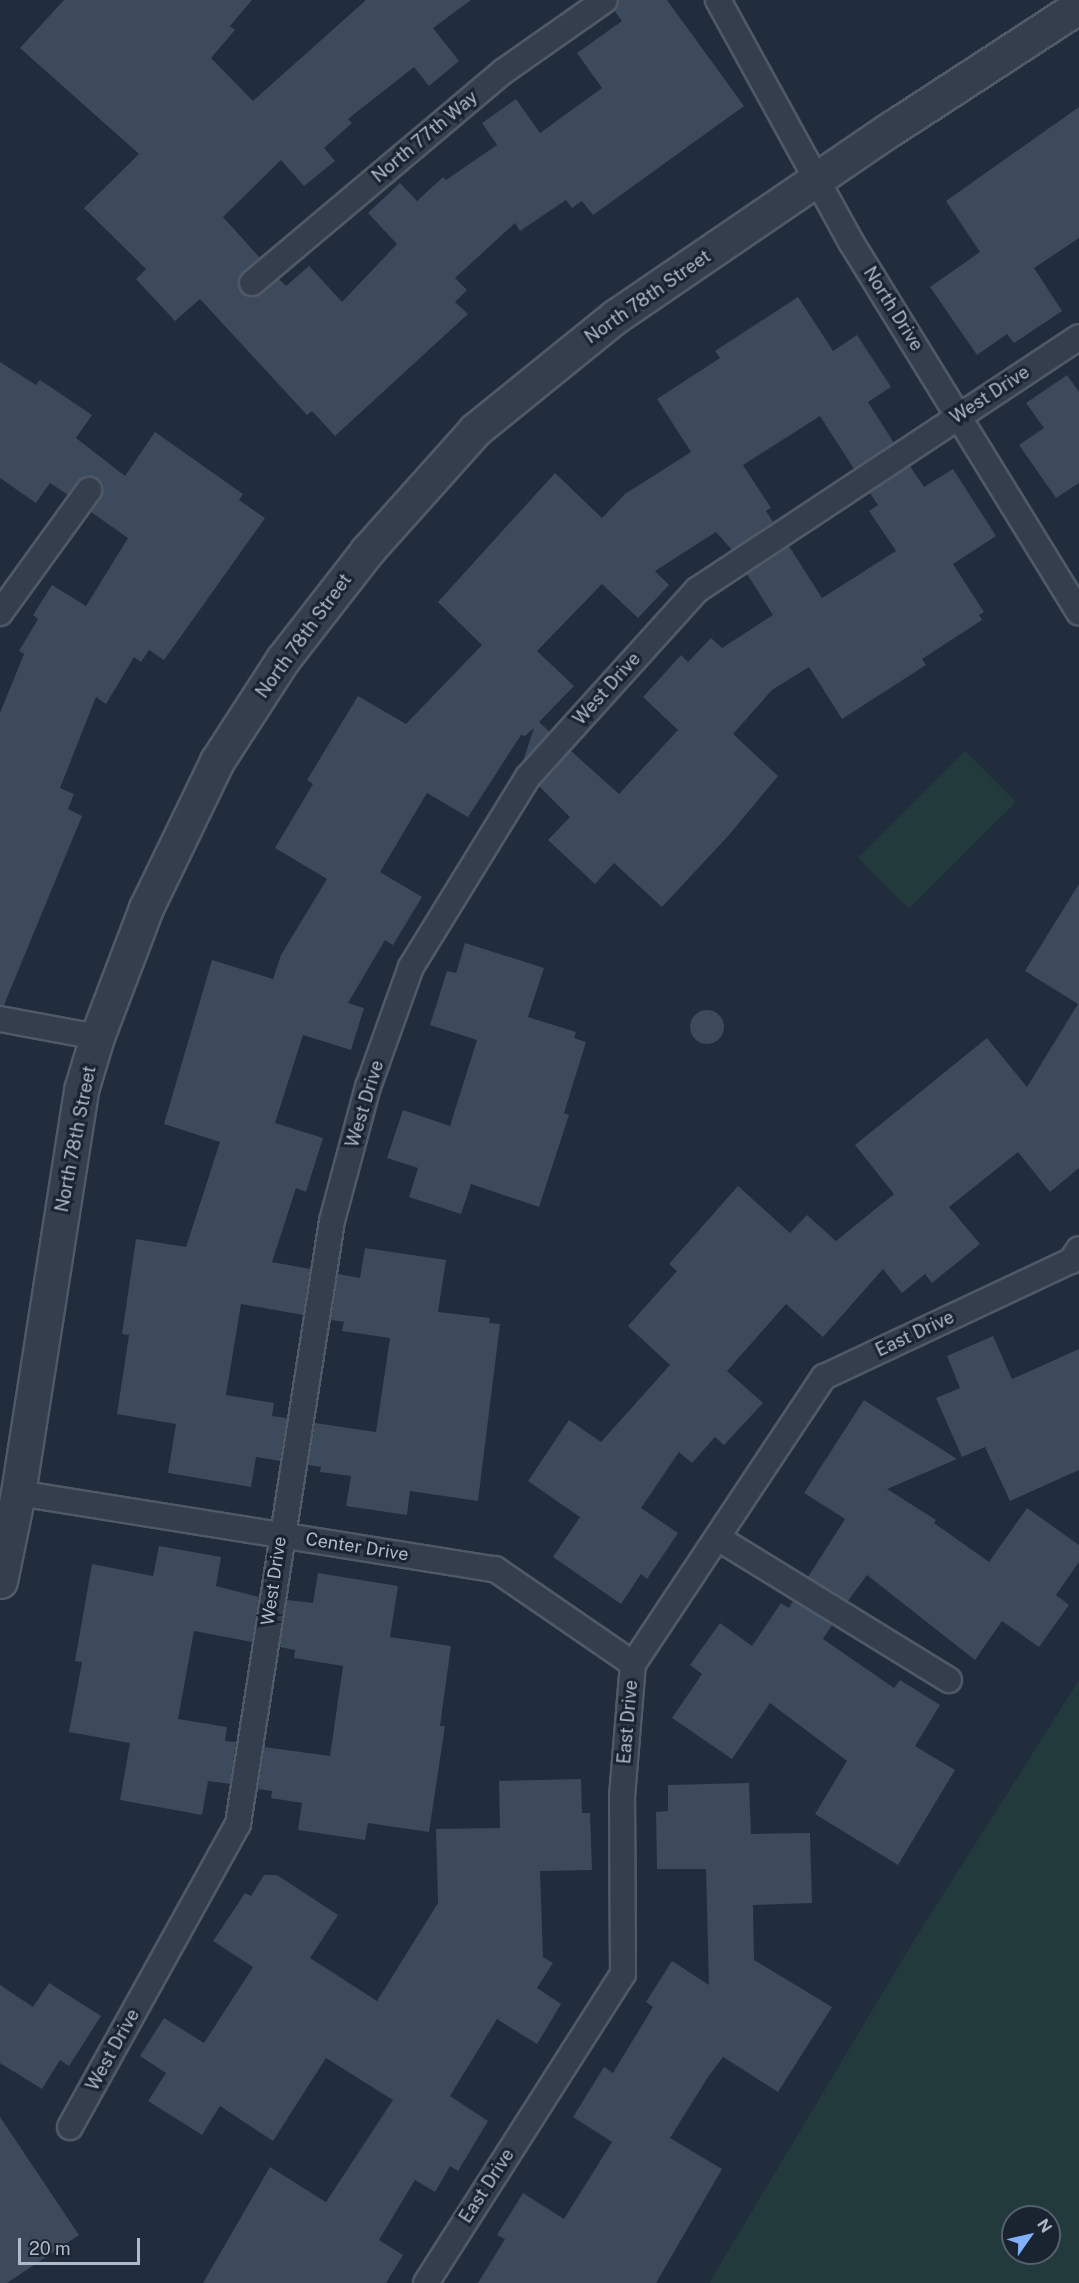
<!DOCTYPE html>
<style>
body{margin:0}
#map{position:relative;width:1079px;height:2283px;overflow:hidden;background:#212c3c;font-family:"Public Sans",sans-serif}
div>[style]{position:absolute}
.green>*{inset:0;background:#233a3d;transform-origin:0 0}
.building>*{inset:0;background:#3d4a5b}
.round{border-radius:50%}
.roads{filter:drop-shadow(2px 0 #505966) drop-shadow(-2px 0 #505966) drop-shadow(0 2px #505966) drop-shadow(0 -2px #505966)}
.service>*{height:24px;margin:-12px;padding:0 12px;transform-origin:12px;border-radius:12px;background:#353e4c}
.tertiary>*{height:33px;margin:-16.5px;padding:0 16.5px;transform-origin:16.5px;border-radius:16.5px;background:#353e4c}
span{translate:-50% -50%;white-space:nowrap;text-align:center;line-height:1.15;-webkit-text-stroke:6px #1a2330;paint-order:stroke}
.street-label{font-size:18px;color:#b0b9c8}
.north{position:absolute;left:1001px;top:2205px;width:60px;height:60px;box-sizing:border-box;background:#1a2330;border:2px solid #565f6d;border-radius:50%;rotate:56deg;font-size:16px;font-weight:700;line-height:24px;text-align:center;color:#b0b9c8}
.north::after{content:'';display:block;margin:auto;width:21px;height:27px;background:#81b1fc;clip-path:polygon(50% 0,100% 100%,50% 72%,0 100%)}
.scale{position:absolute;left:18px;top:2238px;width:122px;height:27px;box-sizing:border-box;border:3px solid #b0b9c8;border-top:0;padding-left:8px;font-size:18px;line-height:21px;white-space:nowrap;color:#b0b9c8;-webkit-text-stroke:4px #1a2330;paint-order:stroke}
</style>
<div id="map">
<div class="green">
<i style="left:965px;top:751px;width:72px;height:151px;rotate:45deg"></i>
<i style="clip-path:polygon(evenodd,1079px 1680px,1079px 2283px,709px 2283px,913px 1942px,1079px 1680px,1013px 2217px,1049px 2217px,1049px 2253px,1013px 2253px,1013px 2217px)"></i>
</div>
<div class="building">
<i style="clip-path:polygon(64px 0,252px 0,230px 26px,235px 30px,211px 58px,253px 101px,366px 0,471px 0,433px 28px,459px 61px,429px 86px,414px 67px,348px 119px,352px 123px,324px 148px,335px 161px,304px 186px,281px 160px,223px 217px,260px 258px,238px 279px,241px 292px,248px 297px,261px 294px,279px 279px,286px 286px,309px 266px,342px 302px,397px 244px,368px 213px,400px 183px,417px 201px,443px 177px,446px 180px,497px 145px,482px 123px,516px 99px,540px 133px,602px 88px,577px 53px,622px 21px,614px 10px,619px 0,667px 0,744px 106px,593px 215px,582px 201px,572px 208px,566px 200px,520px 231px,515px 223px,455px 278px,467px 290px,455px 302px,468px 314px,335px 436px,312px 411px,307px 415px,200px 299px,175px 321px,136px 279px,146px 269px,84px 208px,139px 154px,20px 48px)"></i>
<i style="clip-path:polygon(1079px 107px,1079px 238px,1034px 268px,1062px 311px,1014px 343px,1007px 334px,977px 355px,930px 287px,980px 252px,946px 201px)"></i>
<i style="clip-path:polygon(798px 297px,833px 351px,857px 335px,891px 387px,868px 402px,894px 443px,854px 469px,820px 416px,743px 465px,771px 508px,766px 511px,773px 522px,732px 550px,716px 532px,655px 571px,669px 585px,638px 618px,602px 584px,537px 651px,574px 686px,539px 722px,550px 732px,523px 761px,534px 728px,525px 736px,521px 735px,468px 817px,427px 793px,380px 872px,422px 897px,393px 945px,385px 940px,348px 1003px,364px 1008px,351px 1050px,303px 1035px,275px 1123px,323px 1138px,306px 1192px,296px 1188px,272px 1262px,310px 1269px,303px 1315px,241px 1304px,226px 1395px,274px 1403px,272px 1416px,287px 1418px,280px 1461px,256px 1457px,251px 1487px,168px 1473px,176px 1424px,117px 1414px,129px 1335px,122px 1334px,136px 1239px,186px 1247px,220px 1142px,164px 1124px,212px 960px,273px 979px,281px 955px,327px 879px,275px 848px,313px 784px,307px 780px,358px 696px,406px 724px,482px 645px,438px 602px,555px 473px,602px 518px,625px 494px,691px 452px,657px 399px,720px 358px,715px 351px)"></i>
<i style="clip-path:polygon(0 362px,36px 385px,40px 380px,92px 415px,76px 438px,125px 476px,155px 432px,243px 494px,239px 500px,265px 518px,164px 660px,149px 650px,141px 662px,134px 657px,106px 704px,96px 697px,60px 788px,74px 794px,68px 809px,82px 816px,4px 1005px,0 1005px,0 713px,24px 654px,19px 651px,38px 619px,33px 615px,52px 585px,86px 606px,128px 538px,91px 512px,103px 492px,97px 478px,83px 477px,68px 495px,50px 483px,36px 503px,0 478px)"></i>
<i style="clip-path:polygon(1067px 375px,1079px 392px,1079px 483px,1056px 498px,1019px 445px,1044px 428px,1026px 403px)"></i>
<i style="clip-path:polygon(910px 466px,924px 487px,953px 469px,996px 536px,953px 564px,984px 612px,979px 615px,982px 620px,922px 659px,926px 665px,842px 719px,809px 667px,772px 690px,733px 734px,778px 776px,729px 835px,662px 907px,614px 863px,595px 884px,548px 840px,570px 817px,539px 786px,571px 751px,619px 794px,678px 730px,643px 697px,681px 655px,688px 662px,711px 638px,722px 648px,773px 615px,747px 574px,789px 546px,822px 598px,896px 551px,869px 511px,878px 505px,870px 493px)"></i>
<i style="clip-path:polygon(1079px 884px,1079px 1168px,1050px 1192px,1018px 1152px,949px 1207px,980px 1244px,932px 1283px,925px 1274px,902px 1293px,883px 1269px,823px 1337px,786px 1304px,727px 1371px,763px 1403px,724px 1445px,715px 1437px,692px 1463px,679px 1452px,641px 1508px,678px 1533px,647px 1579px,641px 1574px,621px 1604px,553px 1557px,580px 1517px,528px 1481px,569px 1420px,601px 1442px,670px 1365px,628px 1326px,677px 1271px,669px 1264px,738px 1186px,790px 1233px,807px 1215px,836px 1241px,894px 1194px,855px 1145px,987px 1038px,1027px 1087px,1078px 1004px,1025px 971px)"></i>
<i style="clip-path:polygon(465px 943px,544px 968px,528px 1017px,576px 1032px,574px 1038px,586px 1042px,564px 1113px,569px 1115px,539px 1207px,471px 1184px,461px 1214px,409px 1197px,418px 1168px,387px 1158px,403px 1110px,450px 1126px,477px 1040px,430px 1025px,447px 971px,456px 973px)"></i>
<i class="round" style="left:690px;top:1010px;width:34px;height:34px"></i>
<i style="clip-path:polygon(365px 1248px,446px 1260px,438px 1312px,490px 1318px,489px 1323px,500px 1324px,478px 1501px,410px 1491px,407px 1515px,346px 1506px,351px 1476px,320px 1472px,321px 1467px,308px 1465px,315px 1423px,376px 1432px,390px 1338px,342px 1331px,344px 1322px,331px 1320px,338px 1274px,360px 1278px)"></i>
<i style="clip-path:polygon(993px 1336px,1012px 1379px,1079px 1349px,1079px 1470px,1010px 1501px,985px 1447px,962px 1457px,936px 1398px,960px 1388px,947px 1356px)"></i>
<i style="clip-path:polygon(864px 1400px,957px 1459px,887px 1489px,936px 1520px,934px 1523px,989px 1562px,1027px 1508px,1079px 1545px,1079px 1562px,1056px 1595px,1069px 1605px,1039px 1647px,1002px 1621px,975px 1660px,867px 1575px,848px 1601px,808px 1577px,845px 1519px,804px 1493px)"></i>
<i style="clip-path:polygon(159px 1546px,221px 1557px,216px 1586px,259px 1597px,252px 1642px,194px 1631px,178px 1719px,227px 1727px,225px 1741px,236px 1742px,230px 1784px,208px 1781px,202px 1815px,120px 1800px,130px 1743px,69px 1732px,82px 1662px,75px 1661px,92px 1564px,153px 1576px)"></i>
<i style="clip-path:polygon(318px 1573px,398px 1586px,390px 1637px,451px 1646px,440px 1726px,445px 1726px,429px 1832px,368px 1823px,365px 1840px,298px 1830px,302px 1803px,271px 1798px,272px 1791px,258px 1789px,264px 1747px,330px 1756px,343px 1666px,294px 1658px,295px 1650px,280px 1647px,287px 1600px,313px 1603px)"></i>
<i style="clip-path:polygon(793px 1601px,832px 1625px,823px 1639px,894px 1688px,900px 1680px,940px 1705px,915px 1746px,955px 1770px,898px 1865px,815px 1814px,847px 1761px,770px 1703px,732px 1759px,672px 1718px,702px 1674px,690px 1665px,720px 1623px,752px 1646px,781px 1603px,789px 1608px)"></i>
<i style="clip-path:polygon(581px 1779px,582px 1813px,590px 1813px,592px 1870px,540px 1871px,543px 1957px,553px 1963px,537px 1988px,561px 2004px,537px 2044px,497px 2019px,450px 2096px,488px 2121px,458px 2171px,450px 2166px,435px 2192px,415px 2180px,379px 2240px,403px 2255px,386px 2283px,203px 2283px,270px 2167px,326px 2202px,393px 2100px,326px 2058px,273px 2141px,220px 2106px,202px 2135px,148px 2101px,166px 2073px,140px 2056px,164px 2018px,204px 2043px,253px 1967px,213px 1941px,245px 1893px,251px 1896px,264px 1875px,277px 1875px,338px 1915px,310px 1958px,377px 2001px,438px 1903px,436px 1829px,500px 1828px,499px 1781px)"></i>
<i style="clip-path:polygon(749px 1783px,751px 1834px,810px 1833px,812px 1903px,753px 1905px,754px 1960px,832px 2007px,778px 2092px,723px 2057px,708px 2077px,670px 2138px,722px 2169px,656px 2283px,478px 2283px,505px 2239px,497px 2235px,523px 2193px,564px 2219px,612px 2142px,573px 2117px,604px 2067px,613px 2073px,653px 2007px,646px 2002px,672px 1961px,709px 1985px,706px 1869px,657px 1869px,656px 1812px,668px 1811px,668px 1785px)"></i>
<i style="clip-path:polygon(49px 1983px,101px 2016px,69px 2066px,60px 2060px,42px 2089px,0 2063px,0 1985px,33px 2007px)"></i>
<i style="clip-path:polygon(0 2117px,79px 2235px,7px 2283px,0 2283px)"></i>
</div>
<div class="roads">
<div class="service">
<i style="left:718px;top:0;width:276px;rotate:61.2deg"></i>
<i style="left:851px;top:242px;width:435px;rotate:58.4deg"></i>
<i style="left:252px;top:283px;width:329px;rotate:-40.1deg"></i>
<i style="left:504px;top:71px;width:123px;rotate:-35.1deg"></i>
<i style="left:0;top:613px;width:152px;rotate:-54.1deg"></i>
<i style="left:0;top:1019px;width:99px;rotate:10.5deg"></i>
<i style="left:18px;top:1493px;width:483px;rotate:9.1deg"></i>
<i style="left:495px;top:1569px;width:168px;rotate:34.5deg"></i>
<i style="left:718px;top:1538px;width:271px;rotate:31.6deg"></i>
<i style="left:70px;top:2127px;width:346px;rotate:-61deg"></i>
<i style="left:238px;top:1824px;width:610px;rotate:-81.14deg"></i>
<i style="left:332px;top:1221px;width:139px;rotate:-75deg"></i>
<i style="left:368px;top:1087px;width:127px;rotate:-70.3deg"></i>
<i style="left:411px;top:967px;width:223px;rotate:-58.4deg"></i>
<i style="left:528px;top:777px;width:252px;rotate:-47.9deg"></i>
<i style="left:697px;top:590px;width:458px;rotate:-33.5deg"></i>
<i style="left:426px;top:2283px;width:366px;rotate:-57.5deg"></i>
<i style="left:623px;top:1974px;width:177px;rotate:-90.3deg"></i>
<i style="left:622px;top:1797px;width:133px;rotate:-85.3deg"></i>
<i style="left:633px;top:1664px;width:345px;rotate:-56.4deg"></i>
<i style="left:824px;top:1377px;width:273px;rotate:-25.2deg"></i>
<i style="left:1071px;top:1261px;width:14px;rotate:-56deg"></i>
</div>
<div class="tertiary">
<i style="left:0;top:1581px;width:90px;rotate:-78.4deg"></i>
<i style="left:18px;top:1493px;width:408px;rotate:-81.1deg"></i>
<i style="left:81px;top:1090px;width:55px;rotate:-73.2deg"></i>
<i style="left:97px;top:1037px;width:138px;rotate:-69.2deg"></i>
<i style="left:146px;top:908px;width:163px;rotate:-64.2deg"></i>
<i style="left:217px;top:761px;width:121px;rotate:-57.1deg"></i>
<i style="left:283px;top:659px;width:137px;rotate:-52.1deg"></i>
<i style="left:367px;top:551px;width:162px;rotate:-48.2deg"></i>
<i style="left:475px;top:430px;width:181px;rotate:-39deg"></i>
<i style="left:616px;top:316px;width:334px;rotate:-34.3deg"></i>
<i style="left:892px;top:128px;width:223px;rotate:-33.1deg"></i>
</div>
</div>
<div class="street-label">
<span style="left:425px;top:137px;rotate:-40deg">North 77th Way</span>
<span style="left:648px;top:297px;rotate:-35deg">North 78th Street</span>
<span style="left:893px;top:309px;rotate:58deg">North Drive</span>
<span style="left:990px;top:395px;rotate:-33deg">West Drive</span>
<span style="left:304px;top:636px;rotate:-54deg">North 78th Street</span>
<span style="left:607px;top:689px;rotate:-48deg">West Drive</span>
<span style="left:365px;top:1104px;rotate:-73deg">West Drive</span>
<span style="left:76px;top:1139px;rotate:-79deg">North 78th Street</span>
<span style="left:915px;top:1334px;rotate:-25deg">East Drive</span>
<span style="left:357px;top:1547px;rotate:9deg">Center Drive</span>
<span style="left:274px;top:1581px;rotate:-82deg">West Drive</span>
<span style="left:628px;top:1722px;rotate:-85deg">East Drive</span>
<span style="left:113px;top:2050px;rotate:-61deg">West Drive</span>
<span style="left:487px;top:2186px;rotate:-57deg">East Drive</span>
</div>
<div class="north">N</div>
<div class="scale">20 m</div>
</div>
